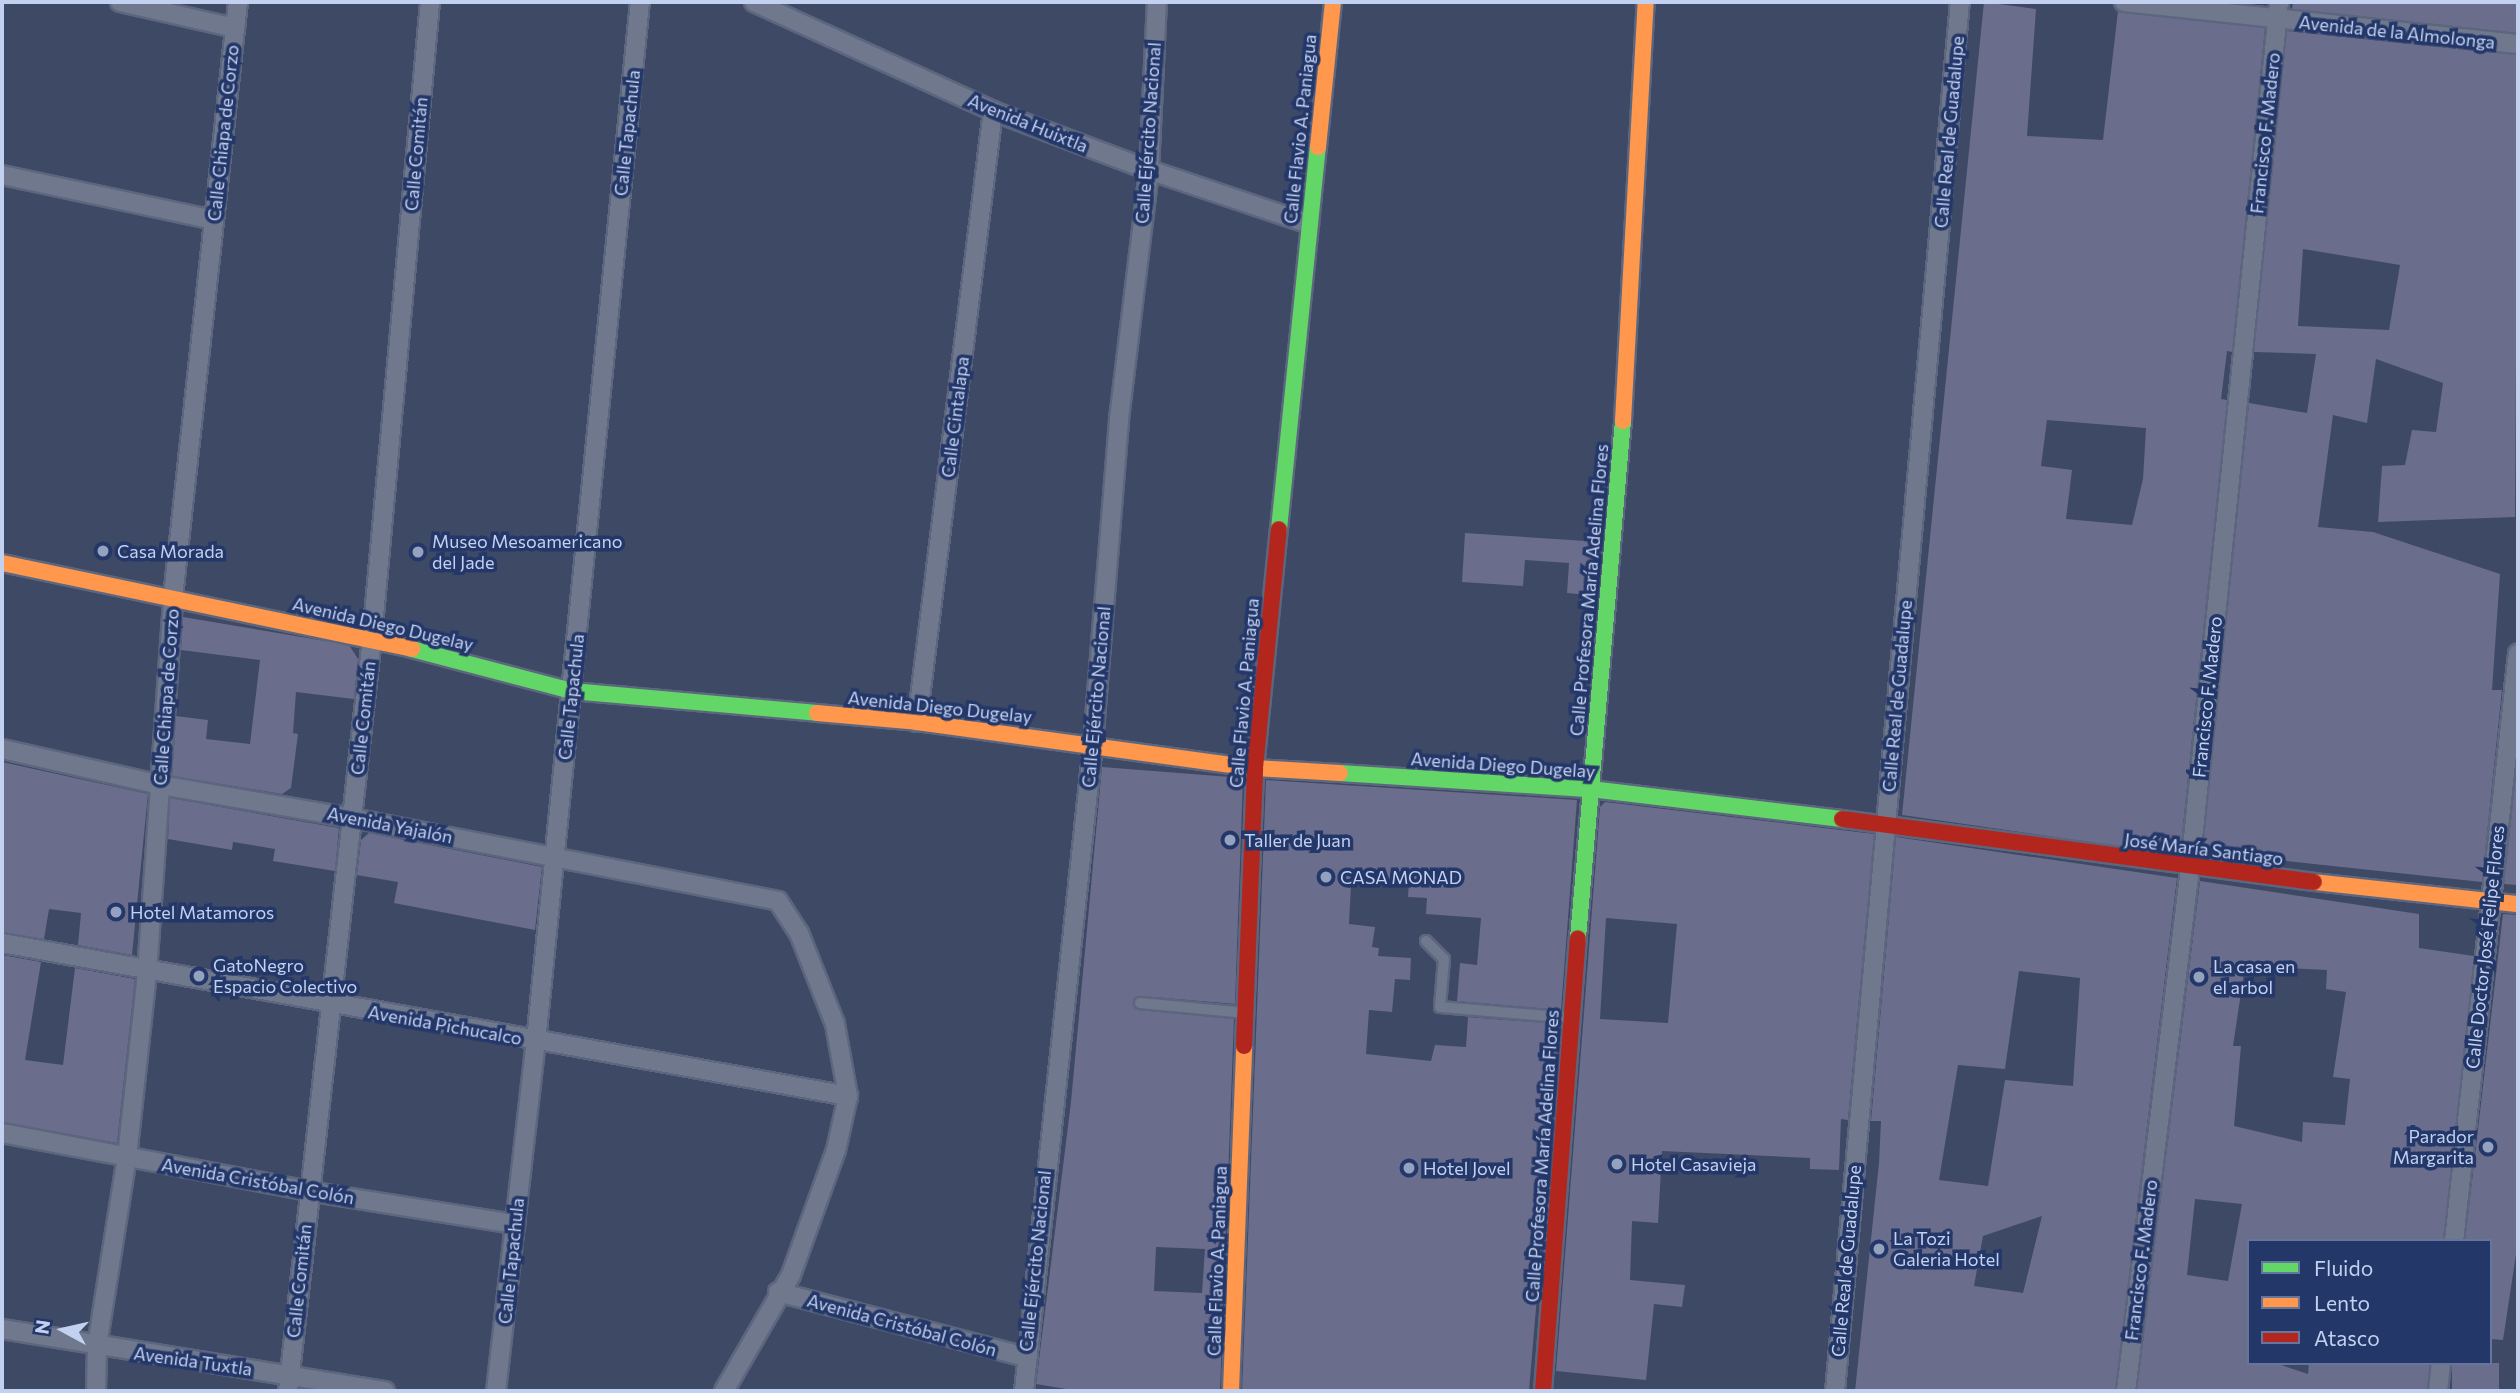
<!DOCTYPE html>
<meta charset="utf-8">
<style>
body{margin:0}
#map{position:relative;width:2520px;height:1393px;overflow:hidden;background:#3e4965;font-family:Commissioner,sans-serif}
div>[style]{position:absolute}
.building>*{inset:0;background:#6a6d8c;transform-origin:0 0}
.roads{filter:drop-shadow(2px 0 #5c667e) drop-shadow(-2px 0 #5c667e) drop-shadow(0 2px #5c667e) drop-shadow(0 -2px #5c667e)}
.lane>*{height:10px;margin:-5px;padding:0 5px;transform-origin:5px;border-radius:5px;background:#6f788c}
.street>*{height:18px;margin:-9px;padding:0 9px;transform-origin:9px;border-radius:9px;background:#6f788c}
.fast>*{height:16px;margin:-8px;padding:0 8px;transform-origin:8px;border-radius:8px;background:#63d668}
.slow>*{height:16px;margin:-8px;padding:0 8px;transform-origin:8px;border-radius:8px;background:#ff974d}
.jam>*{height:16px;margin:-8px;padding:0 8px;transform-origin:8px;border-radius:8px;background:#b3261e}
.dots>*{width:19px;height:19px;translate:-50% -50%;box-sizing:border-box;border:4px solid #243769;border-radius:50%}
span{translate:-50% -50%;white-space:nowrap;text-align:center;line-height:1.15;-webkit-text-stroke:7px #243769;paint-order:stroke}
.street-label{font-size:18px;color:#c3d1f0}
.poi-label{font-size:18px;color:#c3d1f0}
.left{translate:0 -50%;text-align:left}
.right{translate:-100% -50%;text-align:right}
.frame{position:absolute;inset:0;border:4px solid #c3d1f0;pointer-events:none}
.legend{position:absolute;left:2247px;top:1239px;width:245px;height:126px;box-sizing:border-box;background:#243769;border:2px solid #64759f;margin:0;padding:9px 12px;list-style:none;font-size:21px;color:#c3d1f0}
.legend li{display:flex;align-items:center;gap:14px;height:35px}
.legend b{width:35px;border:2px solid #64759f}
.north{position:absolute;left:28px;top:1295px;width:70px;height:70px;-webkit-text-stroke:5px #243769;paint-order:stroke;rotate:278deg;font-size:19px;font-weight:700;line-height:28px;text-align:center;color:#c3d1f0}
.north::after{content:'';display:block;margin:auto;width:24px;height:32px;background:#c3d1f0;clip-path:polygon(50% 0,100% 100%,50% 72%,0 100%)}
</style>
<div id="map">
<div class="building">
<i style="clip-path:polygon(evenodd,1984px 2px,2036px 9px,2027px 136px,2103px 140px,2118px 11px,2265px 28px,2232px 352px,2227px 351px,2221px 399px,2227px 400px,2180px 855px,1902px 815px,1984px 2px,2047px 420px,2146px 428px,2143px 479px,2132px 525px,2066px 519px,2072px 470px,2041px 466px,2047px 420px)"></i>
<i style="clip-path:polygon(2293px 2px,2518px 2px,2518px 33px,2292px 9px)"></i>
<i style="clip-path:polygon(evenodd,2287px 31px,2518px 55px,2515px 517px,2378px 522px,2382px 466px,2405px 465px,2412px 430px,2436px 432px,2443px 383px,2376px 359px,2367px 423px,2333px 415px,2318px 527px,2373px 532px,2500px 574px,2492px 690px,2502px 690px,2482px 882px,2259px 858px,2258px 864px,2202px 858px,2249px 403px,2307px 413px,2316px 354px,2254px 352px,2287px 31px,2303px 249px,2400px 265px,2389px 330px,2298px 326px,2303px 249px)"></i>
<i style="clip-path:polygon(1465px 533px,1601px 542px,1597px 596px,1567px 593px,1569px 563px,1525px 560px,1523px 586px,1462px 582px)"></i>
<i style="clip-path:polygon(183px 617px,349px 645px,358px 659px,354px 699px,296px 692px,293px 733px,298px 734px,291px 788px,282px 794px,172px 776px,176px 716px,208px 720px,206px 739px,250px 744px,260px 660px,181px 650px)"></i>
<i style="clip-path:polygon(2518px 756px,2518px 885px,2504px 884px)"></i>
<i style="clip-path:polygon(2px 762px,148px 794px,132px 955px,78px 945px,81px 913px,49px 909px,44px 939px,2px 932px)"></i>
<i style="clip-path:polygon(evenodd,1102px 767px,1243px 778px,1235px 1004px,1141px 996px,1133px 1003px,1139px 1010px,1234px 1019px,1220px 1391px,1078px 1391px,1036px 1384px,1071px 1102px,1102px 767px,1156px 1247px,1205px 1249px,1202px 1293px,1154px 1291px,1156px 1247px)"></i>
<i style="clip-path:polygon(1266px 780px,1577px 800px,1561px 1010px,1457px 1001px,1460px 963px,1477px 965px,1481px 918px,1426px 914px,1427px 898px,1408px 897px,1409px 881px,1360px 878px,1360px 885px,1351px 885px,1349px 924px,1375px 927px,1372px 947px,1379px 948px,1378px 956px,1411px 958px,1410px 980px,1395px 979px,1392px 1012px,1369px 1010px,1366px 1054px,1431px 1061px,1435px 1045px,1466px 1047px,1468px 1017px,1560px 1024px,1529px 1391px,1242px 1391px)"></i>
<i style="clip-path:polygon(170px 798px,339px 828px,335px 871px,273px 861px,275px 849px,233px 842px,232px 850px,168px 839px)"></i>
<i style="clip-path:polygon(evenodd,1605px 802px,1874px 834px,1848px 1120px,1841px 1119px,1839px 1170px,1810px 1169px,1810px 1158px,1662px 1151px,1658px 1223px,1632px 1221px,1630px 1280px,1685px 1285px,1682px 1307px,1654px 1304px,1646px 1380px,1556px 1371px,1600px 807px,1605px 802px,1606px 918px,1677px 924px,1668px 1023px,1600px 1019px,1606px 918px)"></i>
<i style="clip-path:polygon(369px 833px,542px 867px,535px 930px,394px 903px,398px 882px,357px 875px,361px 840px)"></i>
<i style="clip-path:polygon(evenodd,1896px 837px,2177px 878px,2115px 1391px,1855px 1391px,1879px 1163px,1881px 1121px,1871px 1121px,1896px 837px,2019px 971px,2080px 978px,2073px 1086px,2005px 1080px,1988px 1186px,1939px 1180px,1958px 1065px,2005px 1069px,2019px 971px,1896px 837px,2042px 1216px,2023px 1293px,1974px 1286px,1983px 1236px,2042px 1216px)"></i>
<i style="clip-path:polygon(evenodd,2200px 881px,2419px 914px,2419px 948px,2474px 956px,2443px 1241px,2249px 1241px,2249px 1363px,2275px 1363px,2308px 1374px,2309px 1363px,2430px 1363px,2427px 1391px,2137px 1391px,2200px 881px,2245px 966px,2327px 970px,2326px 989px,2346px 992px,2333px 1077px,2350px 1079px,2345px 1125px,2303px 1122px,2302px 1142px,2234px 1126px,2241px 1046px,2233px 1046px,2245px 966px,2200px 881px,2195px 1199px,2242px 1204px,2228px 1281px,2187px 1275px,2195px 1199px)"></i>
<i style="clip-path:polygon(2503px 914px,2518px 915px,2518px 1241px,2503px 1340px,2490px 1339px,2490px 1241px,2465px 1241px)"></i>
<i style="clip-path:polygon(2px 955px,41px 962px,25px 1060px,63px 1065px,75px 968px,135px 979px,117px 1143px,2px 1122px)"></i>
<i style="left:2452px;top:1363px;width:47px;height:28px"></i>
</div>
<div class="roads">
<div class="lane">
<i style="left:1426px;top:941px;width:25px;rotate:45deg"></i>
<i style="left:1444px;top:959px;width:48px;rotate:94.8deg"></i>
<i style="left:1440px;top:1007px;width:132px;rotate:4.8deg"></i>
<i style="left:1140px;top:1003px;width:106px;rotate:5.4deg"></i>
</div>
<div class="street">
<i style="left:120px;top:2px;width:118px;rotate:12.7deg"></i>
<i style="left:754px;top:2px;width:263px;rotate:24.5deg"></i>
<i style="left:993px;top:111px;width:167px;rotate:20.7deg"></i>
<i style="left:1149px;top:170px;width:169px;rotate:18.6deg"></i>
<i style="left:2124px;top:2px;width:396px;rotate:6.1deg"></i>
<i style="left:2px;top:175px;width:216px;rotate:12deg"></i>
<i style="left:917px;top:722px;width:616px;rotate:-82.91deg"></i>
<i style="left:2px;top:749px;width:162px;rotate:12.8deg"></i>
<i style="left:160px;top:785px;width:195px;rotate:9.8deg"></i>
<i style="left:352px;top:818px;width:434px;rotate:11deg"></i>
<i style="left:778px;top:901px;width:38px;rotate:57deg"></i>
<i style="left:799px;top:933px;width:98px;rotate:68.4deg"></i>
<i style="left:835px;top:1024px;width:73px;rotate:79.8deg"></i>
<i style="left:848px;top:1096px;width:55px;rotate:102.5deg"></i>
<i style="left:836px;top:1150px;width:133px;rotate:109.8deg"></i>
<i style="left:791px;top:1275px;width:134px;rotate:120deg"></i>
<i style="left:2px;top:943px;width:860px;rotate:10.25deg"></i>
<i style="left:2px;top:1133px;width:311px;rotate:10.7deg"></i>
<i style="left:308px;top:1191px;width:210px;rotate:9.1deg"></i>
<i style="left:2454px;top:1241px;width:591px;rotate:-83.79deg"></i>
<i style="left:778px;top:1292px;width:255px;rotate:14.7deg"></i>
<i style="left:2px;top:1329px;width:388px;rotate:9.2deg"></i>
<i style="left:96px;top:1391px;width:45px;rotate:-88.7deg"></i>
<i style="left:97px;top:1346px;width:191px;rotate:-81deg"></i>
<i style="left:127px;top:1157px;width:185px;rotate:-83.8deg"></i>
<i style="left:147px;top:973px;width:377px;rotate:-86deg"></i>
<i style="left:173px;top:597px;width:599px;rotate:-83.77deg"></i>
<i style="left:288px;top:1391px;width:758px;rotate:-83.63deg"></i>
<i style="left:372px;top:638px;width:639px;rotate:-84.79deg"></i>
<i style="left:496px;top:1391px;width:351px;rotate:-83.5deg"></i>
<i style="left:536px;top:1042px;width:1045px;rotate:-84.29deg"></i>
<i style="left:1024px;top:1391px;width:651px;rotate:-83.91deg"></i>
<i style="left:1093px;top:744px;width:326px;rotate:-85.4deg"></i>
<i style="left:1119px;top:419px;width:251px;rotate:-83.1deg"></i>
<i style="left:1149px;top:170px;width:168px;rotate:-87.3deg"></i>
<i style="left:1835px;top:1391px;width:1395px;rotate:-84.86deg"></i>
<i style="left:2126px;top:1391px;width:527px;rotate:-83.02deg"></i>
<i style="left:2190px;top:868px;width:871px;rotate:-84.13deg"></i>
<i style="left:2438px;top:1391px;width:28px;rotate:-84deg"></i>
</div>
<div class="fast">
<i style="left:1279px;top:529px;width:384px;rotate:-84.2deg"></i>
<i style="left:412px;top:649px;width:165px;rotate:14.7deg"></i>
<i style="left:572px;top:691px;width:246px;rotate:5.1deg"></i>
<i style="left:1340px;top:773px;width:251px;rotate:3.7deg"></i>
<i style="left:1590px;top:789px;width:254px;rotate:6.8deg"></i>
<i style="left:1578px;top:938px;width:519px;rotate:-85.03deg"></i>
</div>
<div class="slow">
<i style="left:1318px;top:147px;width:146px;rotate:-84.1deg"></i>
<i style="left:1623px;top:421px;width:420px;rotate:-86.9deg"></i>
<i style="left:2px;top:563px;width:419px;rotate:11.8deg"></i>
<i style="left:817px;top:713px;width:100px;rotate:5.1deg"></i>
<i style="left:917px;top:722px;width:341px;rotate:7.8deg"></i>
<i style="left:1255px;top:768px;width:85px;rotate:3.4deg"></i>
<i style="left:2314px;top:882px;width:205px;rotate:6.2deg"></i>
<i style="left:1231px;top:1391px;width:345px;rotate:-87.8deg"></i>
</div>
<div class="jam">
<i style="left:1842px;top:819px;width:476px;rotate:7.6deg"></i>
<i style="left:1244px;top:1046px;width:278px;rotate:-87.7deg"></i>
<i style="left:1255px;top:768px;width:240px;rotate:-84.3deg"></i>
<i style="left:1543px;top:1391px;width:454px;rotate:-85.6deg"></i>
</div>
</div>
<div class="dots">
<i style="left:103px;top:551px;background:#94a1bf"></i>
<i style="left:418px;top:552px;background:#94a1bf"></i>
<i style="left:1230px;top:840px;background:#94a1bf"></i>
<i style="left:1326px;top:877px;background:#94a1bf"></i>
<i style="left:116px;top:912px;background:#94a1bf"></i>
<i style="left:199px;top:976px;background:#94a1bf"></i>
<i style="left:2199px;top:977px;background:#94a1bf"></i>
<i style="left:2488px;top:1147px;background:#94a1bf"></i>
<i style="left:1617px;top:1164px;background:#94a1bf"></i>
<i style="left:1409px;top:1168px;background:#94a1bf"></i>
<i style="left:1879px;top:1249px;background:#94a1bf"></i>
</div>
<div class="street-label">
<span style="left:2397px;top:32px;rotate:6deg">Avenida de la Almolonga</span>
<span style="left:1028px;top:123px;rotate:22deg">Avenida Huixtla</span>
<span style="left:1300px;top:129px;rotate:-84deg">Calle Flavio A. Paniagua</span>
<span style="left:1949px;top:132px;rotate:-85deg">Calle Real de Guadalupe</span>
<span style="left:223px;top:133px;rotate:-84deg">Calle Chiapa de Corzo</span>
<span style="left:627px;top:133px;rotate:-84deg">Calle Tapachula</span>
<span style="left:1148px;top:133px;rotate:-86deg">Calle Ejército Nacional</span>
<span style="left:2265px;top:133px;rotate:-84deg">Francisco F. Madero</span>
<span style="left:416px;top:154px;rotate:-85deg">Calle Comitán</span>
<span style="left:955px;top:417px;rotate:-83deg">Calle Cintalapa</span>
<span style="left:1589px;top:590px;rotate:-85deg">Calle Profesora María Adelina Flores</span>
<span style="left:383px;top:624px;rotate:13deg">Avenida Diego Dugelay</span>
<span style="left:1244px;top:693px;rotate:-85deg">Calle Flavio A. Paniagua</span>
<span style="left:1897px;top:696px;rotate:-85deg">Calle Real de Guadalupe</span>
<span style="left:166px;top:697px;rotate:-86deg">Calle Chiapa de Corzo</span>
<span style="left:571px;top:697px;rotate:-84deg">Calle Tapachula</span>
<span style="left:1096px;top:697px;rotate:-85deg">Calle Ejército Nacional</span>
<span style="left:2207px;top:697px;rotate:-84deg">Francisco F. Madero</span>
<span style="left:940px;top:707px;rotate:6deg">Avenida Diego Dugelay</span>
<span style="left:363px;top:718px;rotate:-84deg">Calle Comitán</span>
<span style="left:1503px;top:765px;rotate:4deg">Avenida Diego Dugelay</span>
<span style="left:390px;top:825px;rotate:11deg">Avenida Yajalón</span>
<span style="left:2204px;top:849px;rotate:7deg">José María Santiago</span>
<span style="left:2485px;top:947px;rotate:-84deg">Calle Doctor José Felipe Flores</span>
<span style="left:445px;top:1025px;rotate:10deg">Avenida Pichucalco</span>
<span style="left:1542px;top:1156px;rotate:-86deg">Calle Profesora María Adelina Flores</span>
<span style="left:258px;top:1181px;rotate:10deg">Avenida Cristóbal Colón</span>
<span style="left:2141px;top:1260px;rotate:-83deg">Francisco F. Madero</span>
<span style="left:511px;top:1261px;rotate:-84deg">Calle Tapachula</span>
<span style="left:1035px;top:1261px;rotate:-84deg">Calle Ejército Nacional</span>
<span style="left:1217px;top:1261px;rotate:-88deg">Calle Flavio A. Paniagua</span>
<span style="left:1846px;top:1261px;rotate:-85deg">Calle Real de Guadalupe</span>
<span style="left:299px;top:1281px;rotate:-84deg">Calle Comitán</span>
<span style="left:902px;top:1325px;rotate:15deg">Avenida Cristóbal Colón</span>
<span style="left:193px;top:1361px;rotate:8deg">Avenida Tuxtla</span>
</div>
<div class="poi-label">
<span class="left" style="left:432px;top:552px">Museo Mesoamericano<br>del Jade</span>
<span class="left" style="left:117px;top:551px">Casa Morada</span>
<span class="left" style="left:1244px;top:840px">Taller de Juan</span>
<span class="left" style="left:1340px;top:877px">CASA MONAD</span>
<span class="left" style="left:130px;top:912px">Hotel Matamoros</span>
<span class="left" style="left:213px;top:976px">GatoNegro<br>Espacio Colectivo</span>
<span class="left" style="left:2213px;top:977px">La casa en<br>el arbol</span>
<span class="right" style="left:2474px;top:1147px">Parador<br>Margarita</span>
<span class="left" style="left:1631px;top:1164px">Hotel Casavieja</span>
<span class="left" style="left:1423px;top:1168px">Hotel Jovel</span>
<span class="left" style="left:1893px;top:1249px">La Tozi<br>Galeria Hotel</span>
</div>
<div class="frame"></div>
<ul class="legend">
<li><b style="height:9px;background:#63d668"></b>Fluido</li>
<li><b style="height:9px;background:#ff974d"></b>Lento</li>
<li><b style="height:9px;background:#b3261e"></b>Atasco</li>
</ul>
<div class="north">N</div>
</div>
